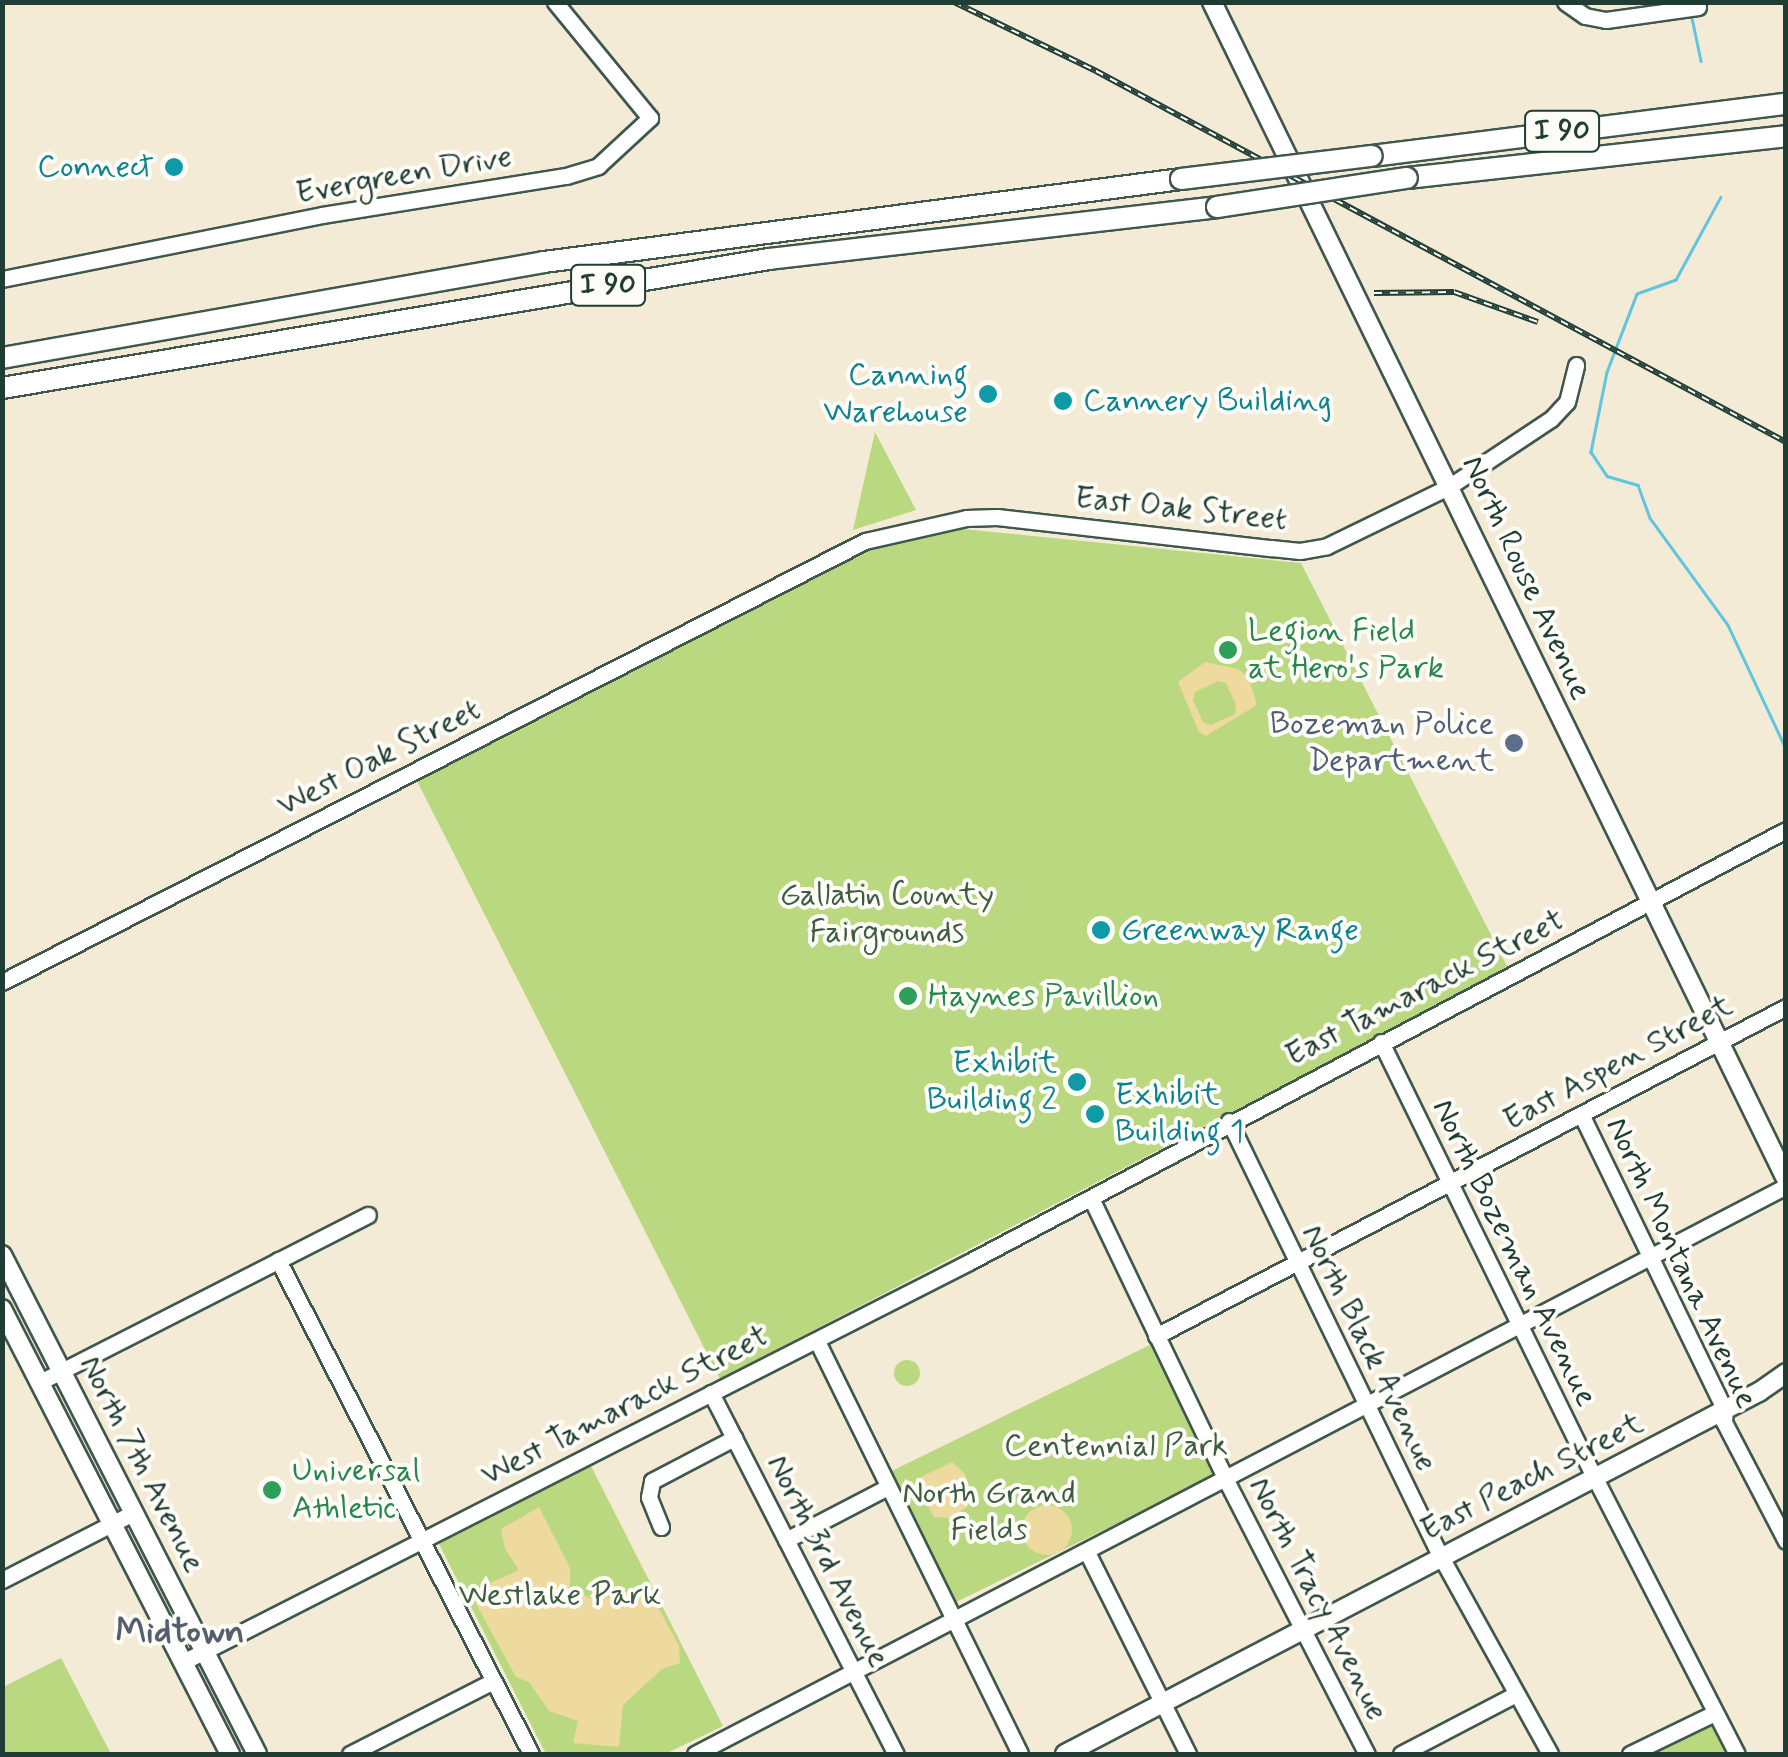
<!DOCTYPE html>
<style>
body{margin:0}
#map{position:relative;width:1788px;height:1757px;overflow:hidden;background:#f3ebd6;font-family:Mynerve,sans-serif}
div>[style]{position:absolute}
.green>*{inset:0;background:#b9d87f;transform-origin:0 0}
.round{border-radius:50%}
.sand>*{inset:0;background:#eeda9e}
.stream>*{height:2.5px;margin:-1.25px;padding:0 1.25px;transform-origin:1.25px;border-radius:1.25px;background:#60c5de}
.roads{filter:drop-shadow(2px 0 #3f574c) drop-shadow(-2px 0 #3f574c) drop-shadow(0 2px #3f574c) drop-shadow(0 -2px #3f574c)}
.minor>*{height:15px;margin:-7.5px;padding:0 7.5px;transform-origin:7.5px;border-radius:7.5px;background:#fff}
.major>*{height:18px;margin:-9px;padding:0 9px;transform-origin:9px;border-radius:9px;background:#fff}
.highway>*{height:20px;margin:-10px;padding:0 10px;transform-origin:10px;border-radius:10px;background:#fff}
.rail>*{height:6px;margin-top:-3px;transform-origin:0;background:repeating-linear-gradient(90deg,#fdfcf7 0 8px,#1f3d34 0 16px);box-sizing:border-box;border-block:2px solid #1f3d34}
.bridges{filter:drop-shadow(2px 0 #3f574c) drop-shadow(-2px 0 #3f574c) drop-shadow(0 2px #3f574c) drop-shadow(0 -2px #3f574c)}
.highway-bridge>*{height:20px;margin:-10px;padding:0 10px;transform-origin:10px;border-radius:10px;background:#fff}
.dots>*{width:28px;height:28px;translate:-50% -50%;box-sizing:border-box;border:5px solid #fdfcf7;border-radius:50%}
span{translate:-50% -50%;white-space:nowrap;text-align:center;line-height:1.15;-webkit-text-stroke:8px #fdfcf7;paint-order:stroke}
.shield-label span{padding:2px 8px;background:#fdfcf7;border:2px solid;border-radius:8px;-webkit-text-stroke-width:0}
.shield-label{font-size:30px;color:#1f3d34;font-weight:700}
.culture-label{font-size:32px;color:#0d838f}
.right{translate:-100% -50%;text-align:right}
.left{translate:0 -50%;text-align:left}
.street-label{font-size:32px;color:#1f3d34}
.leisure-label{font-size:32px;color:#27864d}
.service-label{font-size:32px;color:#4e5e75}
.park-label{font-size:32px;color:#3e5c43}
.neighbourhood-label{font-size:35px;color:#545e6e;font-weight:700}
.frame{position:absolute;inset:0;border:5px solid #1f3d34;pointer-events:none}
</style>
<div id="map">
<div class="green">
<i style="clip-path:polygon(875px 432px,916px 510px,853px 530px)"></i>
<i style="clip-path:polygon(963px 529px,1301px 563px,1508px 968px,720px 1379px,417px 781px,865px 549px)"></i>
<i style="left:1154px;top:1343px;width:146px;height:293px;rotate:64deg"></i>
<i class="round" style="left:894px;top:1360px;width:26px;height:26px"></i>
<i style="clip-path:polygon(591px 1466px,723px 1726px,665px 1754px,546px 1754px,439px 1544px)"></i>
<i style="clip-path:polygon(61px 1658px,111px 1754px,3px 1754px,3px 1687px)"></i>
<i style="clip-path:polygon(1715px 1713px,1737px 1754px,1629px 1754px)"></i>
</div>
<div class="sand">
<i style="clip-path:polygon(evenodd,1205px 662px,1238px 669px,1249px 678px,1257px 705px,1206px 736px,1199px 732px,1178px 682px,1205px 662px,1218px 681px,1226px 683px,1236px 705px,1235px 714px,1211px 725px,1203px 722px,1193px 700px,1195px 692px,1218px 681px)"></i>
<i style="clip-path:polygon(952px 1462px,965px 1474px,971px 1494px,967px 1507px,950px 1518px,934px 1517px,918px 1487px,921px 1477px)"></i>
<i class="round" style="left:1022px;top:1505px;width:50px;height:50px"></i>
<i style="clip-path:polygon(539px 1507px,570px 1568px,570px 1588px,596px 1601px,635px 1590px,653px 1598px,679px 1646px,680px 1663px,662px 1669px,623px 1705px,619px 1747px,573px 1743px,578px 1721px,549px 1711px,529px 1682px,516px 1677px,476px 1604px,481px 1587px,519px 1570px,505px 1549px,501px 1529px)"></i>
</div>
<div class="stream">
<i style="left:1691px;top:13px;width:49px;rotate:78.2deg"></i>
<i style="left:1721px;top:197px;width:94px;rotate:118.5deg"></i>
<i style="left:1676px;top:280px;width:41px;rotate:160.3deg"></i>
<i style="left:1637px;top:294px;width:84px;rotate:111deg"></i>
<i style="left:1607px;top:372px;width:82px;rotate:101.3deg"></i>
<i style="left:1591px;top:452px;width:29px;rotate:56deg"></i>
<i style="left:1607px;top:476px;width:32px;rotate:16deg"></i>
<i style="left:1638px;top:485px;width:35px;rotate:70deg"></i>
<i style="left:1650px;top:518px;width:132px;rotate:53.9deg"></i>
<i style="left:1728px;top:625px;width:137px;rotate:64.9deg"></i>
</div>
<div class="roads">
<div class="minor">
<i style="left:1565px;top:2px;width:24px;rotate:35deg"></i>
<i style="left:1585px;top:16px;width:21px;rotate:11deg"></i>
<i style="left:1606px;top:20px;width:93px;rotate:-8deg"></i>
<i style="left:2px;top:279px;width:326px;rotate:-11.3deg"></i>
<i style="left:322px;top:215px;width:247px;rotate:-9.1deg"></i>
<i style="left:566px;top:176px;width:34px;rotate:-17deg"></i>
<i style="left:598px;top:166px;width:71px;rotate:-42.7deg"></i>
<i style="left:650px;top:118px;width:150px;rotate:-129.3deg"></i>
<i style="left:2px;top:982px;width:969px;rotate:-27.07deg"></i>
<i style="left:865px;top:541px;width:104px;rotate:-12.8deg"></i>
<i style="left:966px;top:518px;width:31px;rotate:-2deg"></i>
<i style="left:997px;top:517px;width:276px;rotate:6.5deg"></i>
<i style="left:1271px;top:548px;width:29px;rotate:6deg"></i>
<i style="left:1300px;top:551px;width:27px;rotate:-10deg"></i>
<i style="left:1327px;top:546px;width:137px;rotate:-26deg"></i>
<i style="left:1450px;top:486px;width:121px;rotate:-33.6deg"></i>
<i style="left:1551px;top:419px;width:23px;rotate:-47deg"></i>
<i style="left:1567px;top:402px;width:38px;rotate:-76deg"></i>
<i style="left:1381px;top:1042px;width:486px;rotate:63.9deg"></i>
<i style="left:1595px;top:1478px;width:310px;rotate:62.8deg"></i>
<i style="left:1581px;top:1114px;width:329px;rotate:64.1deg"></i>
<i style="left:1725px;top:1410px;width:12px;rotate:95deg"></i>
<i style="left:1724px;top:1422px;width:134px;rotate:62.5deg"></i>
<i style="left:1229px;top:1121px;width:485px;rotate:64.1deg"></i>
<i style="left:1441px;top:1557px;width:225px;rotate:61deg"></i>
<i style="left:1091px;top:1198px;width:313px;rotate:64.4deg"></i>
<i style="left:1226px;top:1480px;width:308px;rotate:62.8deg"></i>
<i style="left:278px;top:1260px;width:555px;rotate:62.88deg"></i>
<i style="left:1156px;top:1336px;width:711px;rotate:-27.57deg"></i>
<i style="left:817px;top:1341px;width:460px;rotate:63.8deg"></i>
<i style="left:40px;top:1382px;width:368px;rotate:-27deg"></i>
<i style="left:711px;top:1393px;width:406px;rotate:62.9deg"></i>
<i style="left:661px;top:1527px;width:32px;rotate:-112deg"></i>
<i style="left:649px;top:1497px;width:16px;rotate:-79deg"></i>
<i style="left:652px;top:1481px;width:93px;rotate:-27.7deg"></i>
<i style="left:786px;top:1540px;width:115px;rotate:-27.5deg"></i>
<i style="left:1087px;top:1552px;width:226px;rotate:63.4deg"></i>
<i style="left:2px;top:1580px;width:147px;rotate:-27.1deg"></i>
<i style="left:183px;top:1662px;width:882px;rotate:-26.97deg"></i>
<i style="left:969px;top:1262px;width:924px;rotate:-27.87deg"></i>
<i style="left:350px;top:1754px;width:161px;rotate:-27deg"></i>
<i style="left:695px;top:1754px;width:1230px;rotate:-27.5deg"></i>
<i style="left:1401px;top:1754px;width:130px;rotate:-27.6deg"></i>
<i style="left:1630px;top:1754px;width:94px;rotate:-25.8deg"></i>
</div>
<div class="major">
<i style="left:1212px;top:2px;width:1310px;rotate:64deg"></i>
<i style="left:2px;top:1255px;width:560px;rotate:62.93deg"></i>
<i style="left:2px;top:1309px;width:500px;rotate:62.87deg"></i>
<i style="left:1065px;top:1754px;width:783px;rotate:-27.55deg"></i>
<i style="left:1759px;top:1392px;width:33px;rotate:-35deg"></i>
</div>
<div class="highway">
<i style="left:1372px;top:156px;width:417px;rotate:-7.2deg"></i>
<i style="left:1407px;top:178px;width:381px;rotate:-6.3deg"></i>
<i style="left:2px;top:358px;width:550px;rotate:-10.04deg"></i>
<i style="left:544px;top:262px;width:642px;rotate:-7.42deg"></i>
<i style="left:2px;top:388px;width:778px;rotate:-9.55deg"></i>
<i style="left:769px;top:259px;width:451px;rotate:-6.6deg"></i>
</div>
</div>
<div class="rail">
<i style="left:954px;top:2px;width:158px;rotate:25.9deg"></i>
<i style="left:1096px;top:71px;width:783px;rotate:28.27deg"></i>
<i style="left:1374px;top:293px;width:80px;rotate:-0.7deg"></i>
<i style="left:1454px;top:292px;width:89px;rotate:19.7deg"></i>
</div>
<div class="bridges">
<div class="highway-bridge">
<i style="left:1181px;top:179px;width:192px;rotate:-6.9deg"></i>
<i style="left:1217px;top:207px;width:192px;rotate:-8.7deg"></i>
</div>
</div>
<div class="dots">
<i style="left:174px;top:167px;background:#0f9aa8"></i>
<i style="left:988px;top:394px;background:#0f9aa8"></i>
<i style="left:1063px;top:401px;background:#0f9aa8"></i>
<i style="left:1228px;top:650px;background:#2e9e5b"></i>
<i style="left:1514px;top:743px;background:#5c6f8a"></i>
<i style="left:1101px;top:930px;background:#0f9aa8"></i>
<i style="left:908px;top:996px;background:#2e9e5b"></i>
<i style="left:1077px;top:1082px;background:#0f9aa8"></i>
<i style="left:1095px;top:1114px;background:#0f9aa8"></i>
<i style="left:272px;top:1490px;background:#2e9e5b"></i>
</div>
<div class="shield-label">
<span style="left:1562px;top:131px">I 90</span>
<span style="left:608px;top:285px">I 90</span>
</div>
<div class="culture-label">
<span class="right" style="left:154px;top:167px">Connect</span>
<span class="right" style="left:968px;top:394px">Canning<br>Warehouse</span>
<span class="left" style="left:1083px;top:401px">Cannery Building</span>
<span class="left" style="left:1121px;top:930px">Greenway Range</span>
<span class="right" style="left:1057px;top:1082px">Exhibit<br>Building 2</span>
<span class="left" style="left:1115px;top:1114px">Exhibit<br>Building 1</span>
</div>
<div class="street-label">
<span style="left:404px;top:175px;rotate:-10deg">Evergreen Drive</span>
<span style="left:1181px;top:509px;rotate:6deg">East Oak Street</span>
<span style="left:1526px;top:578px;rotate:65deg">North Rouse Avenue</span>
<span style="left:379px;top:758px;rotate:-27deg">West Oak Street</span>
<span style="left:1425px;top:988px;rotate:-27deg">East Tamarack Street</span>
<span style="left:1618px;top:1063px;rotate:-28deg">East Aspen Street</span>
<span style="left:1514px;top:1253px;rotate:64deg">North Bozeman Avenue</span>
<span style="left:1681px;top:1263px;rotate:65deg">North Montana Avenue</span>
<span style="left:1369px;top:1348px;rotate:64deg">North Black Avenue</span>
<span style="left:625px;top:1406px;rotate:-27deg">West Tamarack Street</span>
<span style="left:142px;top:1464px;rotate:63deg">North 7th Avenue</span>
<span style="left:1532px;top:1477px;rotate:-27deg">East Peach Street</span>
<span style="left:828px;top:1561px;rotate:63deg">North 3rd Avenue</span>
<span style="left:1318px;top:1599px;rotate:63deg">North Tracy Avenue</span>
</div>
<div class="leisure-label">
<span class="left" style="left:1248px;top:650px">Legion Field<br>at Hero's Park</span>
<span class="left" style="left:928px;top:996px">Haynes Pavillion</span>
<span class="left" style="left:292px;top:1490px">Universal<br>Athletic</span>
</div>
<div class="service-label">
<span class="right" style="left:1494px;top:743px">Bozeman Police<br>Department</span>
</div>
<div class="park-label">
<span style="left:887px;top:914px">Gallatin County<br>Fairgrounds</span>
<span style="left:1116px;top:1446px">Centennial Park</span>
<span style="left:989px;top:1512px">North Grand<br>Fields</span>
<span style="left:560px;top:1595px">Westlake Park</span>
</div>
<div class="neighbourhood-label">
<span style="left:180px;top:1632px">Midtown</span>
</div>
<div class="frame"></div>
</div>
